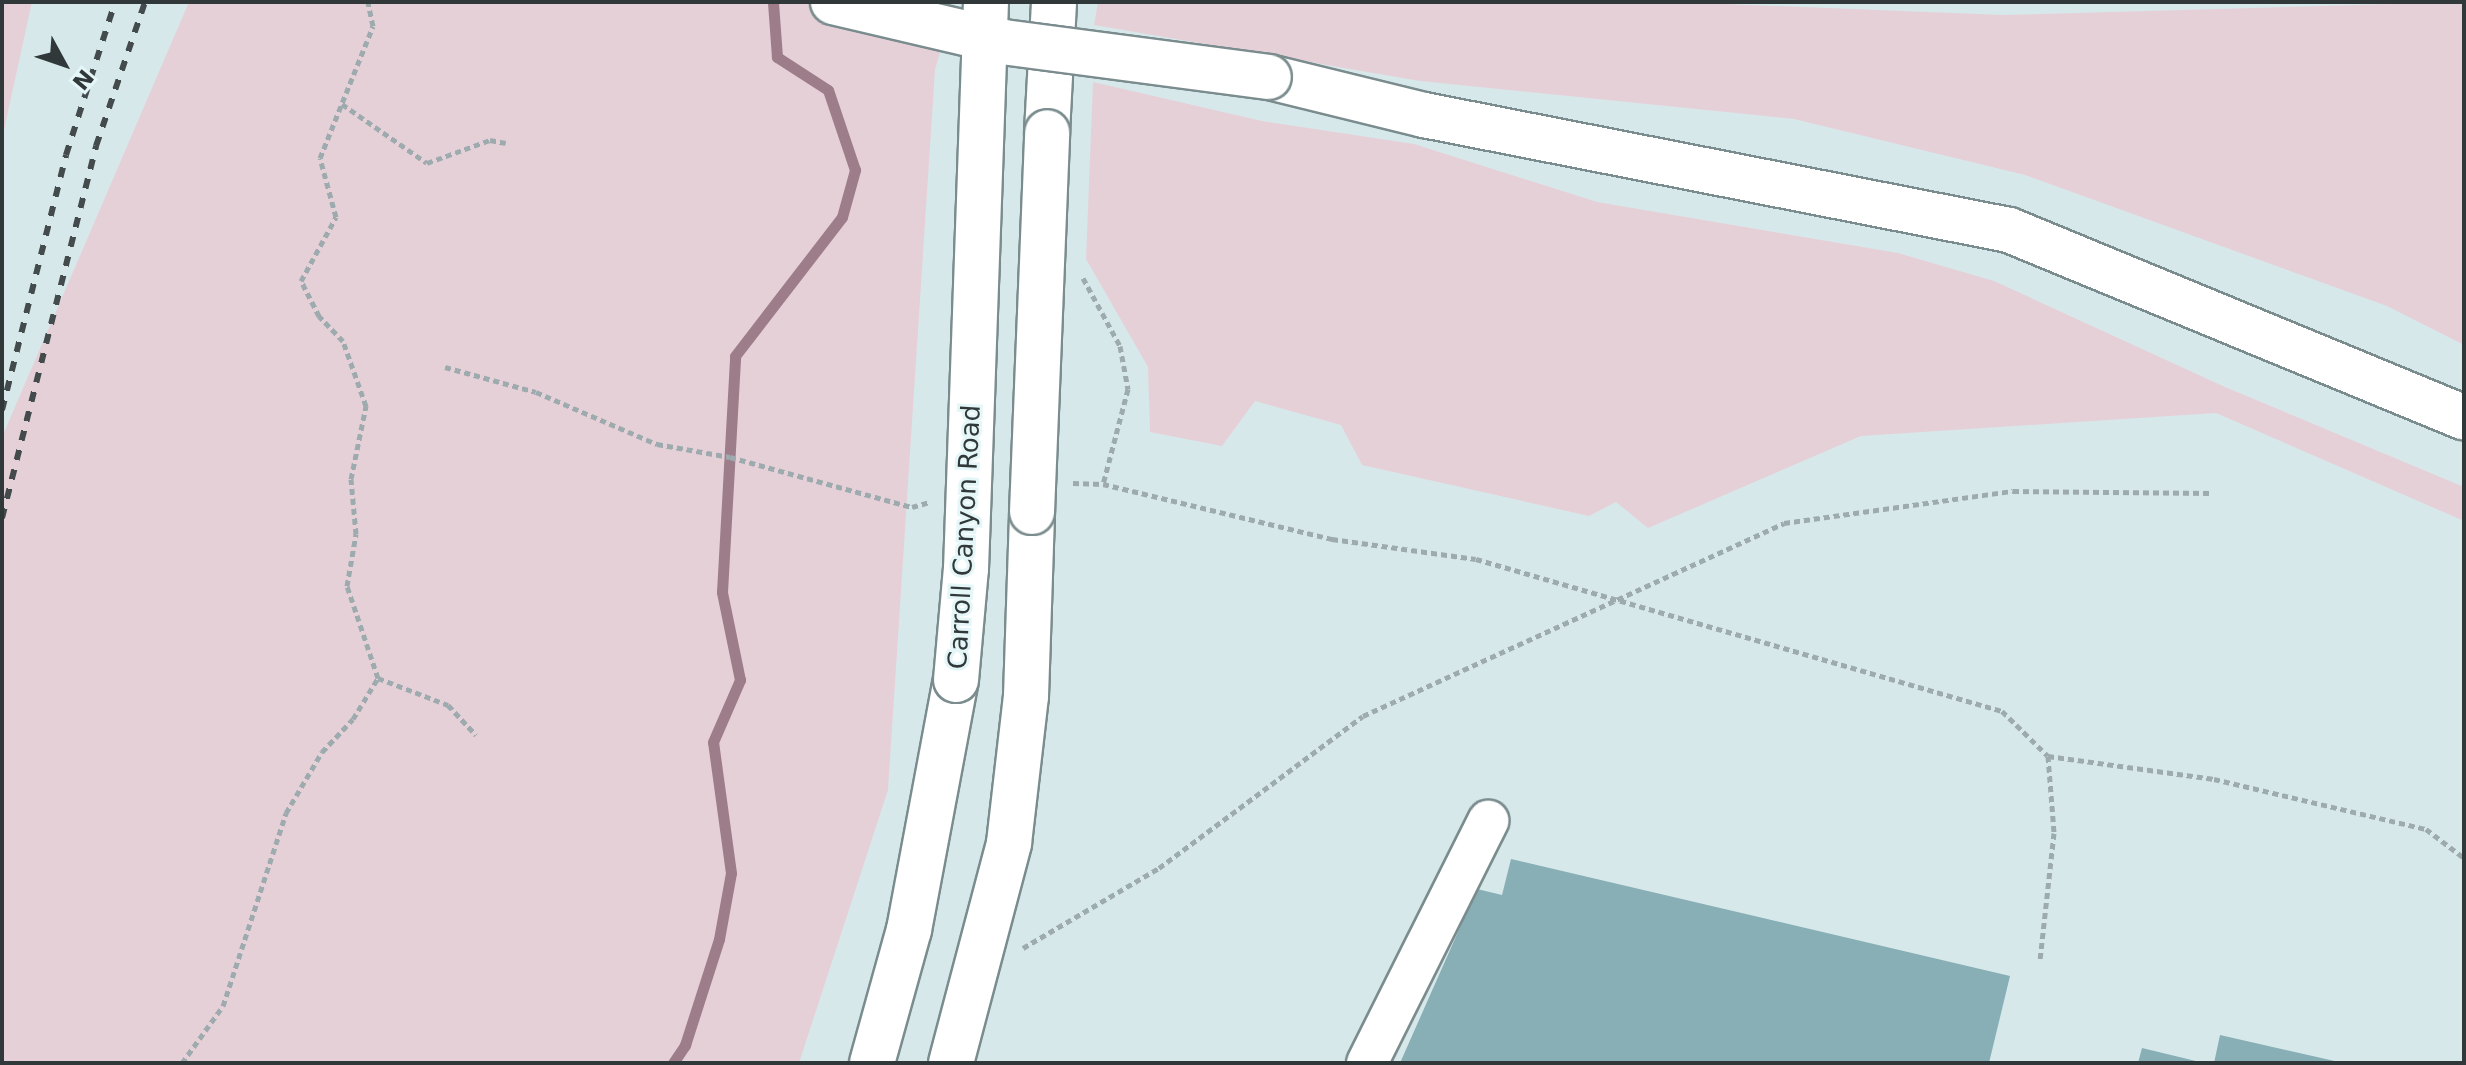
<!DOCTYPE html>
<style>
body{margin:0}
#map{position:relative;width:2466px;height:1065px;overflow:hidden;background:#d7e8eb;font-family:"DejaVu Sans",sans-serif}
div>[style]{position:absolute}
.green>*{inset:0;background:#e6d0d8}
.stream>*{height:11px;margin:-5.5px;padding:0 5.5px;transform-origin:5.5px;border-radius:5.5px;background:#9d7d89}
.building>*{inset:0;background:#88afb5}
.path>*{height:5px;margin-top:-2.5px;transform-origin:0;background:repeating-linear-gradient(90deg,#9eabae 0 6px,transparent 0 10px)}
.roads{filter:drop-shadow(2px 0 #7b8c8e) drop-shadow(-2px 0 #7b8c8e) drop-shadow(0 2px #7b8c8e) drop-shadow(0 -2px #7b8c8e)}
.minor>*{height:40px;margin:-20px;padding:0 20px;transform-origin:20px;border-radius:20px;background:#fff}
.major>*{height:44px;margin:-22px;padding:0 22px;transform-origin:22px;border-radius:22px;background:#fff}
.highway>*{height:44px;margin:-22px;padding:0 22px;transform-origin:22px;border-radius:22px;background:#fff}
.rail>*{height:6px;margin-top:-3px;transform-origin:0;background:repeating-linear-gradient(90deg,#434b4c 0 10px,transparent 0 20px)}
.bridges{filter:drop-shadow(2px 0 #7b8c8e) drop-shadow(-2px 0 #7b8c8e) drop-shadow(0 2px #7b8c8e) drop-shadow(0 -2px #7b8c8e)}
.major-bridge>*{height:44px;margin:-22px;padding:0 22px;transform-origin:22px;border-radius:22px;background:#fff}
.highway-bridge>*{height:44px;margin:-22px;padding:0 22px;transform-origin:22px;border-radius:22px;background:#fff}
span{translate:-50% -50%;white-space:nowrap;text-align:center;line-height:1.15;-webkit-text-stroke:6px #e4f6f8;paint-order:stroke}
.street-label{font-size:26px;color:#313839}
.frame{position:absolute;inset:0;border:4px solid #313839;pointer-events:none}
.north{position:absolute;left:24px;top:24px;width:80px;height:80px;-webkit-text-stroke:6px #e4f6f8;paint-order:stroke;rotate:130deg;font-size:22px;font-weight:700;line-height:32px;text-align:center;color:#313839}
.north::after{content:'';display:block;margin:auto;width:28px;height:36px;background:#313839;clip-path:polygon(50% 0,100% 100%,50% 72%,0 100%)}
</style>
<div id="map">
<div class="green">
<i style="clip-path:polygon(2px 2px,32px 2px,2px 139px)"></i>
<i style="clip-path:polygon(189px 2px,954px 2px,935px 70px,888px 790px,799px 1063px,2px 1063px,2px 437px)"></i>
<i style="clip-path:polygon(1098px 2px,1674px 2px,2003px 15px,2464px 2px,2464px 345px,2387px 306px,2025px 175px,1794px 119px,1420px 81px,1094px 25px)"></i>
<i style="clip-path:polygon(1093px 82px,1262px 121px,1414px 144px,1597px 202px,1898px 253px,1994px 281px,2225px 387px,2464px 487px,2464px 521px,2216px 413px,1861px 436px,1648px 528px,1616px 502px,1589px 516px,1362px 465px,1341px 425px,1255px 401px,1222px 446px,1150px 432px,1148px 367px,1086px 259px)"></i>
</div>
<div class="stream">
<i style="left:673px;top:1063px;width:22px;rotate:-56deg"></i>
<i style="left:685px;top:1045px;width:111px;rotate:-72.2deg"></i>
<i style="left:719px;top:939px;width:67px;rotate:-79.7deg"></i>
<i style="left:731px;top:873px;width:132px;rotate:-97.8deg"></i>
<i style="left:713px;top:742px;width:68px;rotate:-66.5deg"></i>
<i style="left:740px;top:680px;width:90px;rotate:-101.6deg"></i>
<i style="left:722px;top:592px;width:236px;rotate:-86.8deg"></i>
<i style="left:735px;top:356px;width:175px;rotate:-52.4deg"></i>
<i style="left:842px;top:217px;width:49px;rotate:-74.5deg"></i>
<i style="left:855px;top:170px;width:84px;rotate:-108.6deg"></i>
<i style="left:828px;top:90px;width:61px;rotate:-147.1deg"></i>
<i style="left:777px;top:57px;width:55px;rotate:-94.2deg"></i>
</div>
<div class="building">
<i style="clip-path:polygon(1511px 859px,2010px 976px,1989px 1063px,1400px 1063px,1477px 889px,1502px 895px)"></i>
<i style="clip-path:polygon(2220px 1035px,2339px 1062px,2339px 1063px,2214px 1063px)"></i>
<i style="clip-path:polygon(2142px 1048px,2200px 1062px,2200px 1063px,2138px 1063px)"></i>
</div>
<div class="path">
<i style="left:342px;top:104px;width:103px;rotate:34.8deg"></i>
<i style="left:427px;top:163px;width:67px;rotate:-20.1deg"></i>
<i style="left:490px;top:140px;width:16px;rotate:11deg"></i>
<i style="left:1083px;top:278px;width:77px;rotate:61.4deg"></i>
<i style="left:1120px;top:346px;width:44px;rotate:79.5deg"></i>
<i style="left:1128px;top:389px;width:98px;rotate:104.7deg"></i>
<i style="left:445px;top:367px;width:94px;rotate:15.4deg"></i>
<i style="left:536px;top:392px;width:132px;rotate:23.3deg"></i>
<i style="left:657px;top:444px;width:74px;rotate:10.1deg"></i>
<i style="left:730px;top:457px;width:189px;rotate:15.4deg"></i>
<i style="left:912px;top:507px;width:18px;rotate:-16deg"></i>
<i style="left:1073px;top:483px;width:30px;rotate:2deg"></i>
<i style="left:1103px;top:484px;width:236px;rotate:13.5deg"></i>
<i style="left:1332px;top:539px;width:145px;rotate:7.9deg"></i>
<i style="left:1476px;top:559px;width:548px;rotate:16.12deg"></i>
<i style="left:2002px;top:711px;width:64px;rotate:44.4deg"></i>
<i style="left:2048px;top:756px;width:77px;rotate:85.5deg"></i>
<i style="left:2054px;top:833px;width:127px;rotate:96.3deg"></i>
<i style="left:378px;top:678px;width:75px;rotate:21.1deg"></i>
<i style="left:448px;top:705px;width:41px;rotate:47deg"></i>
<i style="left:2048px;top:756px;width:168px;rotate:7.9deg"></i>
<i style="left:2214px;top:779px;width:218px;rotate:13.3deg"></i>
<i style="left:2426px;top:829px;width:48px;rotate:37.3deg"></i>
<i style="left:1023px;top:948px;width:158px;rotate:-30.5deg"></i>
<i style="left:1159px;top:868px;width:254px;rotate:-36.7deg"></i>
<i style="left:1363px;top:716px;width:463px;rotate:-24.6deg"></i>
<i style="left:1784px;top:523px;width:231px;rotate:-8deg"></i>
<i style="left:2013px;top:491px;width:199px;rotate:0.6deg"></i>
<i style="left:182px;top:1063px;width:70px;rotate:-54.3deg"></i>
<i style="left:223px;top:1006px;width:203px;rotate:-71.9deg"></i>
<i style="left:286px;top:813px;width:71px;rotate:-59.5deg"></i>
<i style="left:322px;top:752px;width:45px;rotate:-46.8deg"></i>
<i style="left:353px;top:719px;width:48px;rotate:-58.6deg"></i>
<i style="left:378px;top:678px;width:97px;rotate:-108.6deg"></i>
<i style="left:347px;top:586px;width:53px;rotate:-80.2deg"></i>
<i style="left:356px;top:534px;width:55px;rotate:-95.2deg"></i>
<i style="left:351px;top:479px;width:75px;rotate:-78.4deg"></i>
<i style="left:366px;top:406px;width:69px;rotate:-109.5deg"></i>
<i style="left:343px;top:341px;width:35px;rotate:-134deg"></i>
<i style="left:319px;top:316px;width:39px;rotate:-117deg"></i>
<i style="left:301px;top:281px;width:73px;rotate:-61.3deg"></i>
<i style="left:336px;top:217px;width:61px;rotate:-105.2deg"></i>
<i style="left:320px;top:158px;width:142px;rotate:-68.1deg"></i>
<i style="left:373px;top:26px;width:25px;rotate:-102deg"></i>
</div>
<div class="roads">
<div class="minor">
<i style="left:1367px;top:1063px;width:271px;rotate:-63.4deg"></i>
</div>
<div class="major">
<i style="left:1047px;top:132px;width:130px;rotate:-86.9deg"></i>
<i style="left:872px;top:1063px;width:138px;rotate:-74.5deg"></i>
<i style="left:909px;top:930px;width:254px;rotate:-79.4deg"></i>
<i style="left:951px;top:1063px;width:228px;rotate:-75.2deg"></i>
<i style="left:1009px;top:843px;width:148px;rotate:-83.4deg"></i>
<i style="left:1026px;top:696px;width:184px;rotate:-88.1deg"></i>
</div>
<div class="highway">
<i style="left:1269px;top:77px;width:160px;rotate:13.8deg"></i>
<i style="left:1424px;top:115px;width:596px;rotate:11.12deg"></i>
<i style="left:2009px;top:230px;width:492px;rotate:22.4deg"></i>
</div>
</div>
<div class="rail">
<i style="left:2px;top:410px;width:263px;rotate:-75.9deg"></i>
<i style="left:66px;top:155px;width:161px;rotate:-72.2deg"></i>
<i style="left:2px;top:518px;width:384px;rotate:-75.8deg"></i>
<i style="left:96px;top:146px;width:152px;rotate:-71.2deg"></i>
</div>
<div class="bridges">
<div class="major-bridge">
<i style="left:1032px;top:512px;width:380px;rotate:-87.7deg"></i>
<i style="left:956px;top:680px;width:111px;rotate:-84.9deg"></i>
<i style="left:966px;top:569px;width:567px;rotate:-87.98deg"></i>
</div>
<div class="highway-bridge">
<i style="left:833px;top:2px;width:175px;rotate:13.2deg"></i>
<i style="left:1003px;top:42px;width:268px;rotate:7.5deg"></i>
</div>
</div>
<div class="street-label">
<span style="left:965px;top:537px;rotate:-87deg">Carroll Canyon Road</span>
</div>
<div class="frame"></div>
<div class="north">N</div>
</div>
